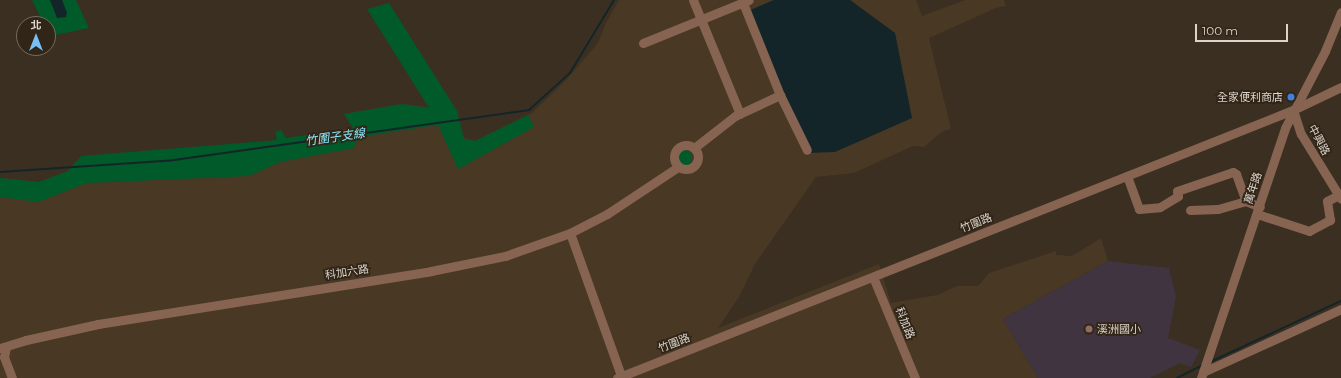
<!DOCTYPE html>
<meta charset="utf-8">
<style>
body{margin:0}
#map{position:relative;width:1341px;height:378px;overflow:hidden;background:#3b2f21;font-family:Montserrat,"Noto Sans TC",sans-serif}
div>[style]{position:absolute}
.built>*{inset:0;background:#483824}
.education>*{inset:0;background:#413441}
.green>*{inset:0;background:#005a29}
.round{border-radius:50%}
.water>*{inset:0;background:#132528}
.stream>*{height:2px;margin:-1px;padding:0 1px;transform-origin:1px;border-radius:1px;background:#132528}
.minor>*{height:9px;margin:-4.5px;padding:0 4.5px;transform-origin:4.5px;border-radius:4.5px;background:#876451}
.minor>.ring{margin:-4.5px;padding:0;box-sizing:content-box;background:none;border:9px solid #876451;border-radius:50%}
.dots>*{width:11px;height:11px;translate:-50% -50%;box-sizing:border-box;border:2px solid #312517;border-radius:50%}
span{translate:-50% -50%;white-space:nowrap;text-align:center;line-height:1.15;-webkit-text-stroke:3.5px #312517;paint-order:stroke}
.poi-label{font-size:11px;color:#dbd4cb}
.right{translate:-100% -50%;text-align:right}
.left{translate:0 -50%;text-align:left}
.street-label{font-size:11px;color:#dbd4cb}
.water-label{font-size:12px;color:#8de8fa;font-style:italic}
.north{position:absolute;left:16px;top:16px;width:40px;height:40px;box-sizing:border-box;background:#312517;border:1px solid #756b5f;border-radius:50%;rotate:0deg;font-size:11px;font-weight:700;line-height:16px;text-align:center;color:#dbd4cb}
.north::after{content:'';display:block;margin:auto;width:14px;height:18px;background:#76c0f7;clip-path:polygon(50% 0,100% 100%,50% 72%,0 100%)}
.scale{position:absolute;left:1195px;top:24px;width:93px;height:18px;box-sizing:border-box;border:2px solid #dbd4cb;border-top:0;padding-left:5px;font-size:12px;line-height:14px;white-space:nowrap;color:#dbd4cb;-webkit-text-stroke:3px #312517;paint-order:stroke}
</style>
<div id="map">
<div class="built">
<i style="clip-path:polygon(619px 0,916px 0,922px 16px,965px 0,1004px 0,1006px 6px,996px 8px,929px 38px,951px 129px,943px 131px,924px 147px,913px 146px,854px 173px,816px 177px,755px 264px,739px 297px,718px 328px,879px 264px,891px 303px,937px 295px,957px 286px,978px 286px,989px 273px,1056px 251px,1056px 255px,1072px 256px,1101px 238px,1108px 261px,1003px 319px,1038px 378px,0 378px,0 178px,39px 182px,68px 171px,81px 156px,255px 144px,353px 128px,344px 114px,402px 104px,457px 111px,464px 138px,475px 141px,532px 113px,567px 79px,598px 43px,606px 23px)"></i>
</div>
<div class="education">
<i style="clip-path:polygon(1108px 261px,1169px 268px,1176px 297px,1168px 338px,1200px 350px,1191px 367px,1180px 363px,1150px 378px,1038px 378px,1003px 319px)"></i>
</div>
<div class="green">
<i style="clip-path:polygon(32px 0,76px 0,89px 28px,50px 36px,48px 24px,44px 24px)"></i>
<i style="clip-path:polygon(389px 3px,457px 111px,464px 139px,475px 141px,528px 115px,534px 127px,458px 169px,438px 125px,358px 137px,354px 148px,280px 162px,249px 176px,87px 183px,38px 202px,0 197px,0 178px,39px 182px,68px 171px,81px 156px,277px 140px,275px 132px,281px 130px,286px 138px,353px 128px,344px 114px,402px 104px,429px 108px,367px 9px)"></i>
<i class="round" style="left:676px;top:150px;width:16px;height:16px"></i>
</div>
<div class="water">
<i style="clip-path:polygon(50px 0,62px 0,67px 13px,66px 17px,57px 18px)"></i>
<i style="clip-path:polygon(774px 0,850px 0,895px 33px,912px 118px,835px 152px,808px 153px,748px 11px)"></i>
</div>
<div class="stream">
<i style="left:0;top:172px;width:174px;rotate:-3.9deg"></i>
<i style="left:174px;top:160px;width:359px;rotate:-8deg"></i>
<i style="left:529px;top:110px;width:55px;rotate:-42.1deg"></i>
<i style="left:570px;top:73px;width:85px;rotate:-58.9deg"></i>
<i style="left:1210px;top:362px;width:145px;rotate:-25deg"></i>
<i style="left:1177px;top:378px;width:28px;rotate:-27deg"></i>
</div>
<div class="minor">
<i style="left:693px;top:0;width:123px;rotate:67.6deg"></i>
<i style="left:743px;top:3px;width:99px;rotate:68.1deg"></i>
<i style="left:780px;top:95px;width:61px;rotate:63.9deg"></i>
<i style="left:643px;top:43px;width:114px;rotate:-22.1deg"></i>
<i style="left:1293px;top:110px;width:25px;rotate:72deg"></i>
<i style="left:1301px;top:134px;width:76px;rotate:58.4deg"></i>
<i class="ring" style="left:674px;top:145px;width:15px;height:15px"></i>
<i style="left:694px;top:148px;width:52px;rotate:-38deg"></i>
<i style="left:735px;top:116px;width:50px;rotate:-25deg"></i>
<i style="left:1127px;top:176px;width:35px;rotate:70deg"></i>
<i style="left:1139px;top:209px;width:21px;rotate:-5deg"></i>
<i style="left:1160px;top:207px;width:21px;rotate:-31deg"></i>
<i style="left:1178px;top:196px;width:5px;rotate:-101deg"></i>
<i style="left:1177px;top:191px;width:59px;rotate:-18.7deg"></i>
<i style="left:1233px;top:172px;width:4px;rotate:34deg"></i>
<i style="left:1236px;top:174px;width:29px;rotate:70deg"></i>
<i style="left:1246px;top:201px;width:15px;rotate:23deg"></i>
<i style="left:1190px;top:210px;width:28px;rotate:-2deg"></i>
<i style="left:1218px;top:209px;width:29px;rotate:-16deg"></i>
<i style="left:1257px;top:214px;width:55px;rotate:18.1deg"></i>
<i style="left:1309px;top:231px;width:24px;rotate:-28deg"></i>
<i style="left:1330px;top:220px;width:19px;rotate:-99deg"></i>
<i style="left:1327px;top:201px;width:13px;rotate:-27deg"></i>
<i style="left:570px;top:233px;width:154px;rotate:70.3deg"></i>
<i style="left:873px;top:277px;width:109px;rotate:67.4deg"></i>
<i style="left:6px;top:347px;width:10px;rotate:101deg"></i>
<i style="left:4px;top:357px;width:22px;rotate:69deg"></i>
<i style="left:0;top:348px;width:27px;rotate:-17deg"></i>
<i style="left:26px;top:340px;width:74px;rotate:-12.5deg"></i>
<i style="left:98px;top:324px;width:337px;rotate:-9deg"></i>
<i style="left:431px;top:271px;width:76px;rotate:-11.5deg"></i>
<i style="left:505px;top:256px;width:69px;rotate:-19.5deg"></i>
<i style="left:570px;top:233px;width:42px;rotate:-27.2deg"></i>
<i style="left:607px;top:214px;width:85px;rotate:-33.5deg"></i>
<i style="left:1203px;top:372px;width:152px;rotate:-24.5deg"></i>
<i style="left:617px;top:378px;width:727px;rotate:-21.63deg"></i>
<i style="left:1293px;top:110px;width:53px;rotate:-25.6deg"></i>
<i style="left:1201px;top:378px;width:264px;rotate:-71.4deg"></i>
<i style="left:1285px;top:128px;width:87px;rotate:-62.5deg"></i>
<i style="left:1325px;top:51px;width:42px;rotate:-67.7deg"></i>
</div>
<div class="dots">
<i style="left:1291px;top:97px;background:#3f7fe0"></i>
<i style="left:1089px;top:329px;background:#8d6e63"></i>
</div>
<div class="poi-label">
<span class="right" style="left:1283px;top:97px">全家便利商店</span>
<span class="left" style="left:1097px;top:329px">溪洲國小</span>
</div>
<div class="street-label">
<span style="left:1319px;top:140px;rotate:62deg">中興路</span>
<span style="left:1253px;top:188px;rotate:-72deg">萬年路</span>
<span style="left:976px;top:223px;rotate:-22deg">竹圍路</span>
<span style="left:347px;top:272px;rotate:-9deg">科加六路</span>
<span style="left:905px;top:323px;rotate:68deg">科加路</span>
<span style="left:674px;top:343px;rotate:-21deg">竹圍路</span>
</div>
<div class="water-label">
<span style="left:335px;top:137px;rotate:-8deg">竹圍子支線</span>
</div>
<div class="north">北</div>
<div class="scale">100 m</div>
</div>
